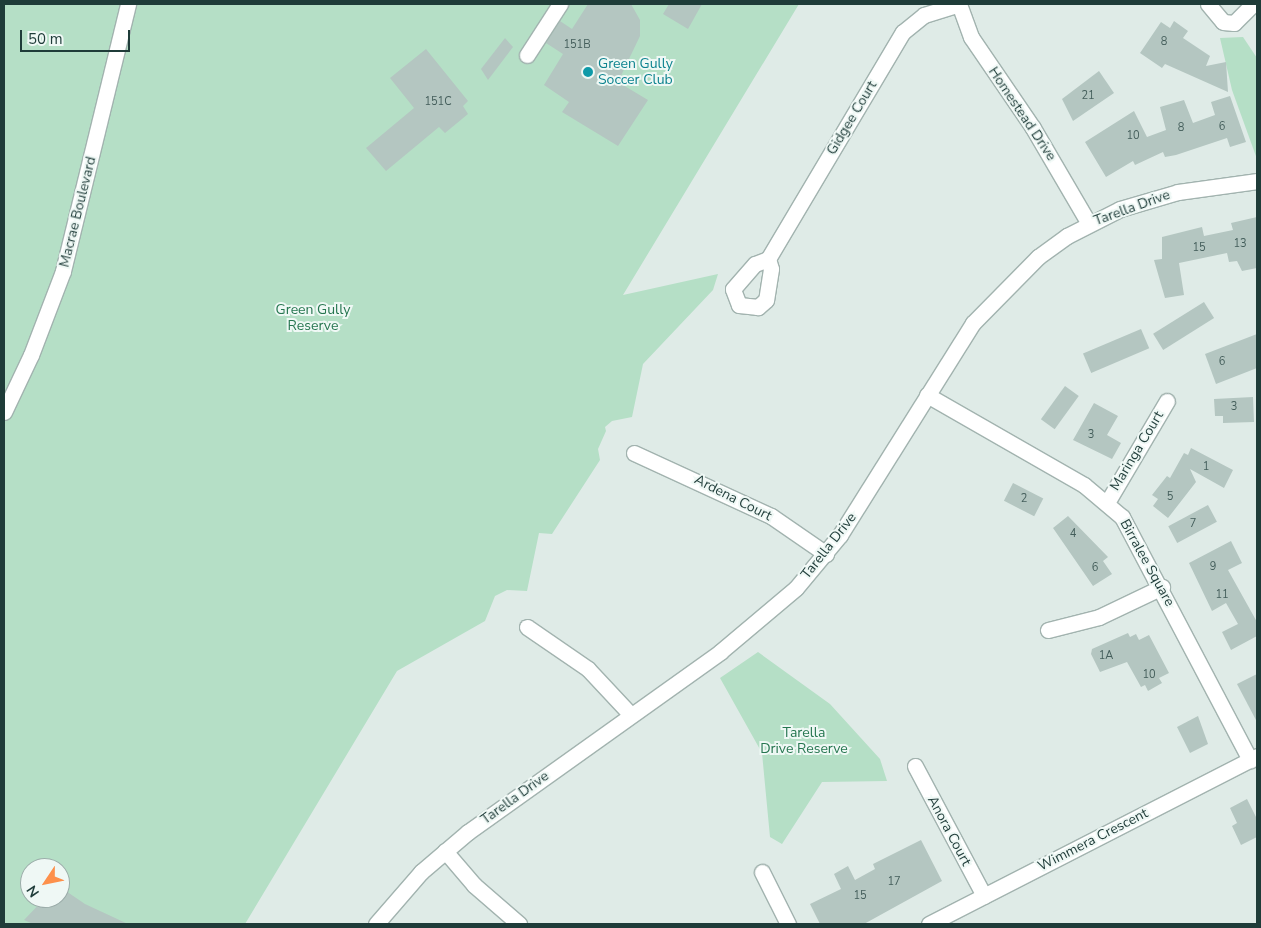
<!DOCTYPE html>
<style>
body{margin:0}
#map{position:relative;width:1261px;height:928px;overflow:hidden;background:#dfebe7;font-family:"Nunito Sans",sans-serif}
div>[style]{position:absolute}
.green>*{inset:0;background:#b5dfc6}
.building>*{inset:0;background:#b4c6c1;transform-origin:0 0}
.roads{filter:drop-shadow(1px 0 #a2b3af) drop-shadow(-1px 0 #a2b3af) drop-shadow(0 1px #a2b3af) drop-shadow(0 -1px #a2b3af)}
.minor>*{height:15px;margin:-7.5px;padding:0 7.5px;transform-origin:7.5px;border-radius:7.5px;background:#fff}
.dots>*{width:14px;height:14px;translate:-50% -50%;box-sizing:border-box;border:2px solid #eff8f5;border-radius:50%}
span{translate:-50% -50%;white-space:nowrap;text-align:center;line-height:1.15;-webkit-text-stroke:4px #eff8f5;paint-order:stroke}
.number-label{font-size:11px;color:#445e5b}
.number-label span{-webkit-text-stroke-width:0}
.culture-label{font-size:14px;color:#0d838f}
.left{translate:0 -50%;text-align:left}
.street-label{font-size:14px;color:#1f3c39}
.park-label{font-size:14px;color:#267650}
.frame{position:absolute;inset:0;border:5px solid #1f3c39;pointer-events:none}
.north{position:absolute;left:20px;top:858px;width:50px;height:50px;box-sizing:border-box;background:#eff8f5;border:1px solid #9cadaa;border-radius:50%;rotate:236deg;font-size:14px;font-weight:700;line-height:20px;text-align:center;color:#1f3c39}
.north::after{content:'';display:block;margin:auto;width:18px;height:22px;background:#fd904b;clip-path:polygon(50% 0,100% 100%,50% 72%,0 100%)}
.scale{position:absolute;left:20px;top:30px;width:110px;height:22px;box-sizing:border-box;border:2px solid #1f3c39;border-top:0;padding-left:6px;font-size:15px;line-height:18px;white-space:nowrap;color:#1f3c39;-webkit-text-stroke:4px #eff8f5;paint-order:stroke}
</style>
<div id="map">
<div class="green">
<i style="clip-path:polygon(evenodd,4px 4px,799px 4px,623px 295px,718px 274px,713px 290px,643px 364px,632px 417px,612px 421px,605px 427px,606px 431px,598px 449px,600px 460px,552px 534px,539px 533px,527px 591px,507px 590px,495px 596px,485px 621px,397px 671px,245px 924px,4px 924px,4px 4px,30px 868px,60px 868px,60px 898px,30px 898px,30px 868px)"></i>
<i style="clip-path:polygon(1243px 37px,1257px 58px,1257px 159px,1232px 90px,1220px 38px)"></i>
<i style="clip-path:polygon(758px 652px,830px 704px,880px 759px,887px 781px,822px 782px,782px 844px,770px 837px,762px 753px,720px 678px)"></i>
</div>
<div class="building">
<i style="clip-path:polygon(588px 4px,631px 4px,640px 20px,640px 36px,618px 82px,648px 100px,618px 146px,562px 112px,569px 102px,544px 85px,563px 54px,546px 43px,560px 21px,572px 29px)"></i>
<i style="clip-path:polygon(669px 4px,702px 4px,688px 29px,663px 14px)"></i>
<i style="clip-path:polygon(1174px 21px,1188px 31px,1183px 38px,1210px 56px,1206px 66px,1226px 62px,1228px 92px,1165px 64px,1162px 68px,1140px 53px,1161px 22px,1170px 28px)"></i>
<i style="clip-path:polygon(505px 38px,513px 47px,488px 80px,481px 69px)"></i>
<i style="clip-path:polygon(426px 49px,468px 101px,463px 106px,468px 114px,445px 133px,439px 127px,386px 171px,366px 148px,414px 108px,390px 78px)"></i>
<i style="clip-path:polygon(1099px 71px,1114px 93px,1073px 121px,1062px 99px)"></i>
<i style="clip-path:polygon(1230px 96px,1246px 142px,1230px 147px,1227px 138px,1176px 155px,1165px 157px,1163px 152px,1135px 165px,1133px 161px,1106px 177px,1085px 142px,1134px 111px,1147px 137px,1166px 130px,1160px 107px,1184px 100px,1193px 123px,1215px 115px,1211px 102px)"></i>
<i style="clip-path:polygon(1257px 217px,1257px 268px,1242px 271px,1237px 261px,1229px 262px,1227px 253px,1179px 263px,1184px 295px,1165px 298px,1154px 260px,1162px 259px,1162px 237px,1202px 227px,1204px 236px,1233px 230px,1231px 223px)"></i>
<i style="left:1204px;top:302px;width:19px;height:60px;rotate:58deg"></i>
<i style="left:1141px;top:329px;width:21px;height:63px;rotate:67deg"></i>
<i style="clip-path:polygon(1257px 334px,1257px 368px,1216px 384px,1205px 354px)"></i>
<i style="left:1065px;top:386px;width:17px;height:41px;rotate:36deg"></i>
<i style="clip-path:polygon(1253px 397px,1254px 422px,1223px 423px,1223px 416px,1215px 416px,1214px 399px)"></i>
<i style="clip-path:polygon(1094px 403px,1118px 416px,1107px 435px,1121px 443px,1112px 459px,1073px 440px)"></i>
<i style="clip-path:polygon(1191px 448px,1233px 470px,1224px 488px,1190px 469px,1196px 482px,1168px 518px,1153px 506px,1158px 499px,1152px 495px,1167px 476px,1170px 478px,1184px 453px,1188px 455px)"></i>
<i style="left:1013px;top:483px;width:34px;height:20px;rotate:27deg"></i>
<i style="left:1208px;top:505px;width:19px;height:45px;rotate:62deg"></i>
<i style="clip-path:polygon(1068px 516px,1108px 557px,1103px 561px,1112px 574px,1093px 586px,1053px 528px)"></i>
<i style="clip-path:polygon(1231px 541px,1242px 563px,1228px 570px,1257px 622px,1257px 636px,1231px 650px,1222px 632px,1238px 624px,1226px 603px,1212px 611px,1189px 563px)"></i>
<i style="clip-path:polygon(1128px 633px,1130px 637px,1136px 634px,1139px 640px,1149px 635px,1169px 673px,1159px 678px,1162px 683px,1148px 691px,1145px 685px,1141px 687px,1127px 662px,1100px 672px,1091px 654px,1092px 649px)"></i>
<i style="clip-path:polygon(1257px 674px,1257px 722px,1237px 684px)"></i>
<i style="clip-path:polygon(1198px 716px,1208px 744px,1190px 753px,1177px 727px)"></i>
<i style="clip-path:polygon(1247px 799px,1257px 819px,1257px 837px,1241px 845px,1232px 826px,1237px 823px,1230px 808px)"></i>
<i style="clip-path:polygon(921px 840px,942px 881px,864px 924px,820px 924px,810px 904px,841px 889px,834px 874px,848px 866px,855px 880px,875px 869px,873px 864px)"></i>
<i style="clip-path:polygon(60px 887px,85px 904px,128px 924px,33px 924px,24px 920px,45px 898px,60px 898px)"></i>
</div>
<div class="roads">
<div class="minor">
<i style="left:959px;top:4px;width:35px;rotate:70deg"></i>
<i style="left:971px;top:37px;width:110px;rotate:55.7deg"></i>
<i style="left:1033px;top:128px;width:111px;rotate:59.7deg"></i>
<i style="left:1208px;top:4px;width:23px;rotate:50deg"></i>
<i style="left:1223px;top:22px;width:11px;rotate:5deg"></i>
<i style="left:1234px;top:23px;width:27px;rotate:-45deg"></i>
<i style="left:527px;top:55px;width:61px;rotate:-57.1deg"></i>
<i style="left:768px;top:259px;width:10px;rotate:73deg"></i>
<i style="left:771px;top:269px;width:31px;rotate:99deg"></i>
<i style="left:766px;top:300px;width:11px;rotate:139deg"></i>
<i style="left:758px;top:307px;width:19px;rotate:-174deg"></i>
<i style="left:739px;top:305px;width:17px;rotate:-111deg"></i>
<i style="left:733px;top:289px;width:33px;rotate:-49deg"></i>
<i style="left:755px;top:264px;width:14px;rotate:-21deg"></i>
<i style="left:768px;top:259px;width:264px;rotate:-59.3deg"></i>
<i style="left:903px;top:32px;width:27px;rotate:-39deg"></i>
<i style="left:924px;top:15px;width:37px;rotate:-17deg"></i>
<i style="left:927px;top:395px;width:181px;rotate:29.8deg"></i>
<i style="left:1084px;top:485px;width:50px;rotate:40.1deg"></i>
<i style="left:1122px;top:517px;width:275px;rotate:62.2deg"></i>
<i style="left:4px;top:412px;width:63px;rotate:-64.7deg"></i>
<i style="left:31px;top:355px;width:90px;rotate:-69.1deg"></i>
<i style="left:63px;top:271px;width:275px;rotate:-76.3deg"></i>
<i style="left:634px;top:453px;width:151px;rotate:24.7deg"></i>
<i style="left:771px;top:516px;width:67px;rotate:34.6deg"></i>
<i style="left:1108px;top:501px;width:116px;rotate:-59.5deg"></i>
<i style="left:527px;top:627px;width:74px;rotate:34.5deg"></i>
<i style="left:588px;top:669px;width:63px;rotate:46.9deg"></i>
<i style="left:1048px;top:630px;width:53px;rotate:-14.3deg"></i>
<i style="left:1099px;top:617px;width:70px;rotate:-25.5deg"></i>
<i style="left:915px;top:766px;width:147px;rotate:62deg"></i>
<i style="left:445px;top:851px;width:45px;rotate:49.5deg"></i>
<i style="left:474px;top:885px;width:60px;rotate:40.9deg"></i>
<i style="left:762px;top:872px;width:58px;rotate:63.4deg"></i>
<i style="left:376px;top:924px;width:69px;rotate:-49.1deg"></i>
<i style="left:421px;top:872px;width:62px;rotate:-40.4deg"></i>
<i style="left:468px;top:832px;width:310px;rotate:-35.5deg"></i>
<i style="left:720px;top:652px;width:99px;rotate:-40.1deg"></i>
<i style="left:796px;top:588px;width:69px;rotate:-50.3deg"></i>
<i style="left:840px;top:535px;width:250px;rotate:-57.9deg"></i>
<i style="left:973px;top:323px;width:93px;rotate:-45.4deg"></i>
<i style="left:1038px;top:257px;width:36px;rotate:-36deg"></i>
<i style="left:1067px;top:236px;width:59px;rotate:-27deg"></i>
<i style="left:1120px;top:209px;width:60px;rotate:-16.3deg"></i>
<i style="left:1178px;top:192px;width:80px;rotate:-7.9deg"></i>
<i style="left:929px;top:924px;width:369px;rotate:-27.1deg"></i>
</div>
</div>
<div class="dots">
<i style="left:588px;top:72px;background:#0f9aa8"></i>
</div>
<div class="number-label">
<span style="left:1164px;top:42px">8</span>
<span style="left:577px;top:45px">151B</span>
<span style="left:1088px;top:96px">21</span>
<span style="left:438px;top:102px">151C</span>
<span style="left:1222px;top:127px">6</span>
<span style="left:1181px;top:128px">8</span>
<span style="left:1133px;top:136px">10</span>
<span style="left:1240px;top:244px">13</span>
<span style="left:1199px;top:248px">15</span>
<span style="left:1222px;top:362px">6</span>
<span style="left:1234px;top:407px">3</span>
<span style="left:1091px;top:435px">3</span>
<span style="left:1206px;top:467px">1</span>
<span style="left:1170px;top:497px">5</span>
<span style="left:1024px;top:499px">2</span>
<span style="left:1193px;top:524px">7</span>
<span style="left:1073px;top:534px">4</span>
<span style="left:1213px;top:567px">9</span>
<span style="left:1095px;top:568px">6</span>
<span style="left:1222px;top:595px">11</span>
<span style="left:1106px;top:656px">1A</span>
<span style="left:1149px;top:675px">10</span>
<span style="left:894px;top:882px">17</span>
<span style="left:860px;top:896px">15</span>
</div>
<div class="culture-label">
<span class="left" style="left:598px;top:72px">Green Gully<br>Soccer Club</span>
</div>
<div class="street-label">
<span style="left:1022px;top:114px;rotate:56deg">Homestead Drive</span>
<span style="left:852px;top:118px;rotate:-59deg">Gidgee Court</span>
<span style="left:1132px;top:208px;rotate:-20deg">Tarella Drive</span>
<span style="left:78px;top:212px;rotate:-76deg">Macrae Boulevard</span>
<span style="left:1137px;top:451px;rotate:-59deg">Maringa Court</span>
<span style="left:733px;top:498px;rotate:27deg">Ardena Court</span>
<span style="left:829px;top:546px;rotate:-52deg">Tarella Drive</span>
<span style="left:1147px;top:563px;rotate:61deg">Birralee Square</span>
<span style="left:515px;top:798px;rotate:-36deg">Tarella Drive</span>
<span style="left:949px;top:831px;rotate:62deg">Anora Court</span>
<span style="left:1093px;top:840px;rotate:-27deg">Wimmera Crescent</span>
</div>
<div class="park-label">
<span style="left:313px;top:318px">Green Gully<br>Reserve</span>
<span style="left:804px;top:741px">Tarella<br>Drive Reserve</span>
</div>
<div class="frame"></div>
<div class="north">N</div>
<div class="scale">50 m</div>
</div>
